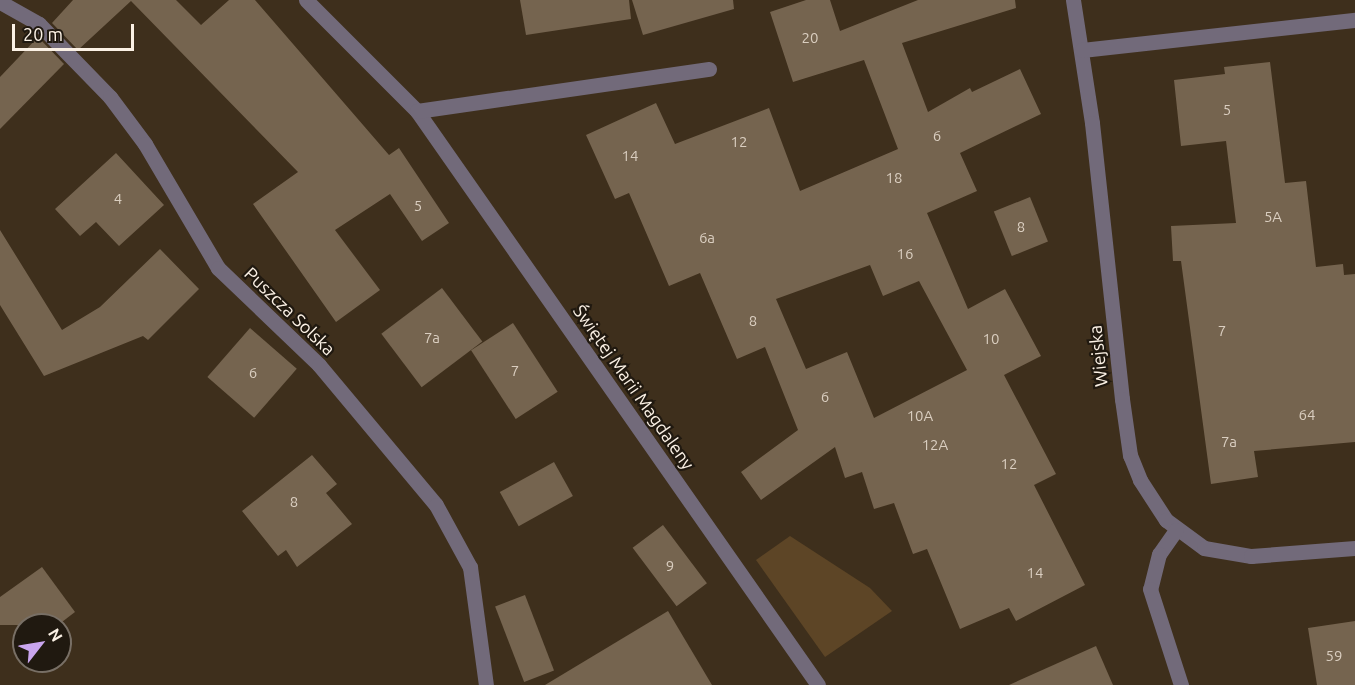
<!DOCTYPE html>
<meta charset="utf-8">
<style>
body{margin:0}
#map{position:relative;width:1355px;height:685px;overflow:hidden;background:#3e2f1c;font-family:Ubuntu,sans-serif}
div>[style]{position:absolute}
.green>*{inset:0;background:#5d4526}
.building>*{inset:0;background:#75644f;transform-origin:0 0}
.minor>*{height:15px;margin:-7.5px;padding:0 7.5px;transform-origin:7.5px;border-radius:7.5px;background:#726a7a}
span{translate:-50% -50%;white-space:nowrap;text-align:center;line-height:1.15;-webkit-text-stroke:4.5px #201910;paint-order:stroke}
.number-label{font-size:15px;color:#dacec0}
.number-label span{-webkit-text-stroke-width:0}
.street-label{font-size:18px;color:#fbf1e5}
.north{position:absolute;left:12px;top:613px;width:60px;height:60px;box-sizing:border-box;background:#201910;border:2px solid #786f65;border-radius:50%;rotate:59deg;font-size:16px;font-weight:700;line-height:24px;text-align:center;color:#fbf1e5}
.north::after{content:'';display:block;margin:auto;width:21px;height:27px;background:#c9a5ee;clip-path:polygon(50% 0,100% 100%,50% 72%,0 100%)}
.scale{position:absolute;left:12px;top:24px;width:122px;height:27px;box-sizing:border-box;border:3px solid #fbf1e5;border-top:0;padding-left:8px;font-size:18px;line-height:21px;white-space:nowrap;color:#fbf1e5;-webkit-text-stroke:4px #201910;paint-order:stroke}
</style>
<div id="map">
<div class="green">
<i style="clip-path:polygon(790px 536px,870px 588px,892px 611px,825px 657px,756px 560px)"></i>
</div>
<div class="building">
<i style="clip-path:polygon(73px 0,176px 0,201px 25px,229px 0,255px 0,389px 155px,399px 148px,449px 223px,422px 241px,390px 194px,335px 230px,380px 290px,336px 322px,253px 204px,298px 172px,131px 1px,78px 50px,52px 23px)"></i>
<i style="clip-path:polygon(520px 0,629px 0,631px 19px,526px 35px)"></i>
<i style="clip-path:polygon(632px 0,733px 0,734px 9px,643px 35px)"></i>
<i style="clip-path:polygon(evenodd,806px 0,830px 0,840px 31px,918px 0,1015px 0,1016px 8px,902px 43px,928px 112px,970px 88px,972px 92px,1020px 69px,1041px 114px,960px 153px,977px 191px,927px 213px,968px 309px,1005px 289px,1041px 356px,1004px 375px,1056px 474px,1034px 485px,1085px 585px,1016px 621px,1009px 608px,960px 629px,927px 549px,913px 554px,894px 503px,874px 509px,862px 472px,845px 478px,835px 447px,761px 500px,741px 472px,798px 430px,765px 347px,737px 359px,700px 273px,669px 286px,629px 193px,615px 199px,586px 135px,656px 103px,675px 144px,769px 108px,800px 191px,898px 149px,864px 60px,793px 82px,770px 12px,806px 0,870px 265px,883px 296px,919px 281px,967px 370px,874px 418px,847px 352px,806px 369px,776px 299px,870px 265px)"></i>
<i style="clip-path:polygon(38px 37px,64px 64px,0 129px,0 77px)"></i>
<i style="clip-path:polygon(1270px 62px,1285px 183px,1306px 181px,1316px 267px,1343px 264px,1344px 275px,1355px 274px,1355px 442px,1254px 451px,1258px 477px,1211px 484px,1181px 261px,1173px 261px,1171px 226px,1236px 223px,1226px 141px,1181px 146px,1174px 80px,1225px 74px,1224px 67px)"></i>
<i style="clip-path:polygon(116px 153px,164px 205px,119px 246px,96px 222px,80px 236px,55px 209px)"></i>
<i style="left:1030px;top:197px;width:48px;height:39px;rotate:68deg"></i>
<i style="clip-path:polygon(0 230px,62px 330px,100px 307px,160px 249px,199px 289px,148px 340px,143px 336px,44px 376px,0 305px)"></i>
<i style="left:442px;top:288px;width:67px;height:76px;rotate:53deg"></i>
<i style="left:513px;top:323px;width:82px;height:50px;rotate:57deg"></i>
<i style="left:250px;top:328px;width:62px;height:65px;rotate:41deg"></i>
<i style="clip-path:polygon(312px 455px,337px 484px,326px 493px,352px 524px,297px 567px,286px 550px,278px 556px,242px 511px)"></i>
<i style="left:554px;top:462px;width:39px;height:62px;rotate:61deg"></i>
<i style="left:663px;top:525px;width:73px;height:38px;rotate:53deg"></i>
<i style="clip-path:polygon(42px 567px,75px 612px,58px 625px,0 625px,0 597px)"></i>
<i style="left:525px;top:595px;width:81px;height:32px;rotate:69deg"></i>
<i style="clip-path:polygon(668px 611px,712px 685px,545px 685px)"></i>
<i style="clip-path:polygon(1355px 621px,1355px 685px,1317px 685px,1308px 628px)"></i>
<i style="clip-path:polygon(1096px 646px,1113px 685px,1009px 685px)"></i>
</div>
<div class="minor">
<i style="left:306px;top:0;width:157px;rotate:45deg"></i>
<i style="left:417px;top:111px;width:700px;rotate:55.06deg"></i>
<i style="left:1073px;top:0;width:124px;rotate:81.2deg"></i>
<i style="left:1092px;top:123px;width:278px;rotate:83.8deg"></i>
<i style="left:1122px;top:399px;width:57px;rotate:81.9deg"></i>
<i style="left:1130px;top:455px;width:27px;rotate:68deg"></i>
<i style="left:1140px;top:480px;width:48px;rotate:57deg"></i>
<i style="left:1166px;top:520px;width:47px;rotate:36.4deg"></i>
<i style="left:1204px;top:548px;width:48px;rotate:9.7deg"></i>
<i style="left:1251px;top:556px;width:104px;rotate:-4.4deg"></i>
<i style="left:0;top:2px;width:45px;rotate:29.4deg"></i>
<i style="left:39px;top:24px;width:102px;rotate:45.8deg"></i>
<i style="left:110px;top:97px;width:59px;rotate:53.3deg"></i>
<i style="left:145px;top:144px;width:144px;rotate:59.5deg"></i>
<i style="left:218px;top:268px;width:140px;rotate:43.8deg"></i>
<i style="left:319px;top:365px;width:182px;rotate:50.1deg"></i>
<i style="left:436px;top:505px;width:71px;rotate:61.3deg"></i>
<i style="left:470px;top:567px;width:119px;rotate:82.3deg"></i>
<i style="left:1082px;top:50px;width:275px;rotate:-6.3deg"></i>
<i style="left:417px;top:111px;width:295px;rotate:-8.2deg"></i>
<i style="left:1176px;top:530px;width:29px;rotate:125deg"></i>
<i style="left:1159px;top:554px;width:36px;rotate:104deg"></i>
<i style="left:1150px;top:589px;width:101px;rotate:72.1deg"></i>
</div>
<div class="number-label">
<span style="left:810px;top:38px">20</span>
<span style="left:1227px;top:110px">5</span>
<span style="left:937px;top:136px">6</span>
<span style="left:739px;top:142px">12</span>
<span style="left:630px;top:156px">14</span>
<span style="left:894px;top:178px">18</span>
<span style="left:118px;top:199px">4</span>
<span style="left:418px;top:206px">5</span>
<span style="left:1273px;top:217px">5A</span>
<span style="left:1021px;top:227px">8</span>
<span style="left:707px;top:238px">6a</span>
<span style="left:905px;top:254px">16</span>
<span style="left:753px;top:321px">8</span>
<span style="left:1222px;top:331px">7</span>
<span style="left:432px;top:338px">7a</span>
<span style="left:991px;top:339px">10</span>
<span style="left:515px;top:371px">7</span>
<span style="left:253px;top:373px">6</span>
<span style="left:825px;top:397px">6</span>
<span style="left:1307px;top:415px">64</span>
<span style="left:920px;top:416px">10A</span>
<span style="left:1229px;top:442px">7a</span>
<span style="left:935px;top:445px">12A</span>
<span style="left:1009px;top:464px">12</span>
<span style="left:294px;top:502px">8</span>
<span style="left:670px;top:566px">9</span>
<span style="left:1035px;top:573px">14</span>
<span style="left:1334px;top:656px">59</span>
</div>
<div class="street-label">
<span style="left:290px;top:311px;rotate:44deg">Puszcza Solska</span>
<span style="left:1098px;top:356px;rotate:-96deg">Wiejska</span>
<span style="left:634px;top:387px;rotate:55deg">Świętej Marii Magdaleny</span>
</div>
<div class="north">N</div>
<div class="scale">20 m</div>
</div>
